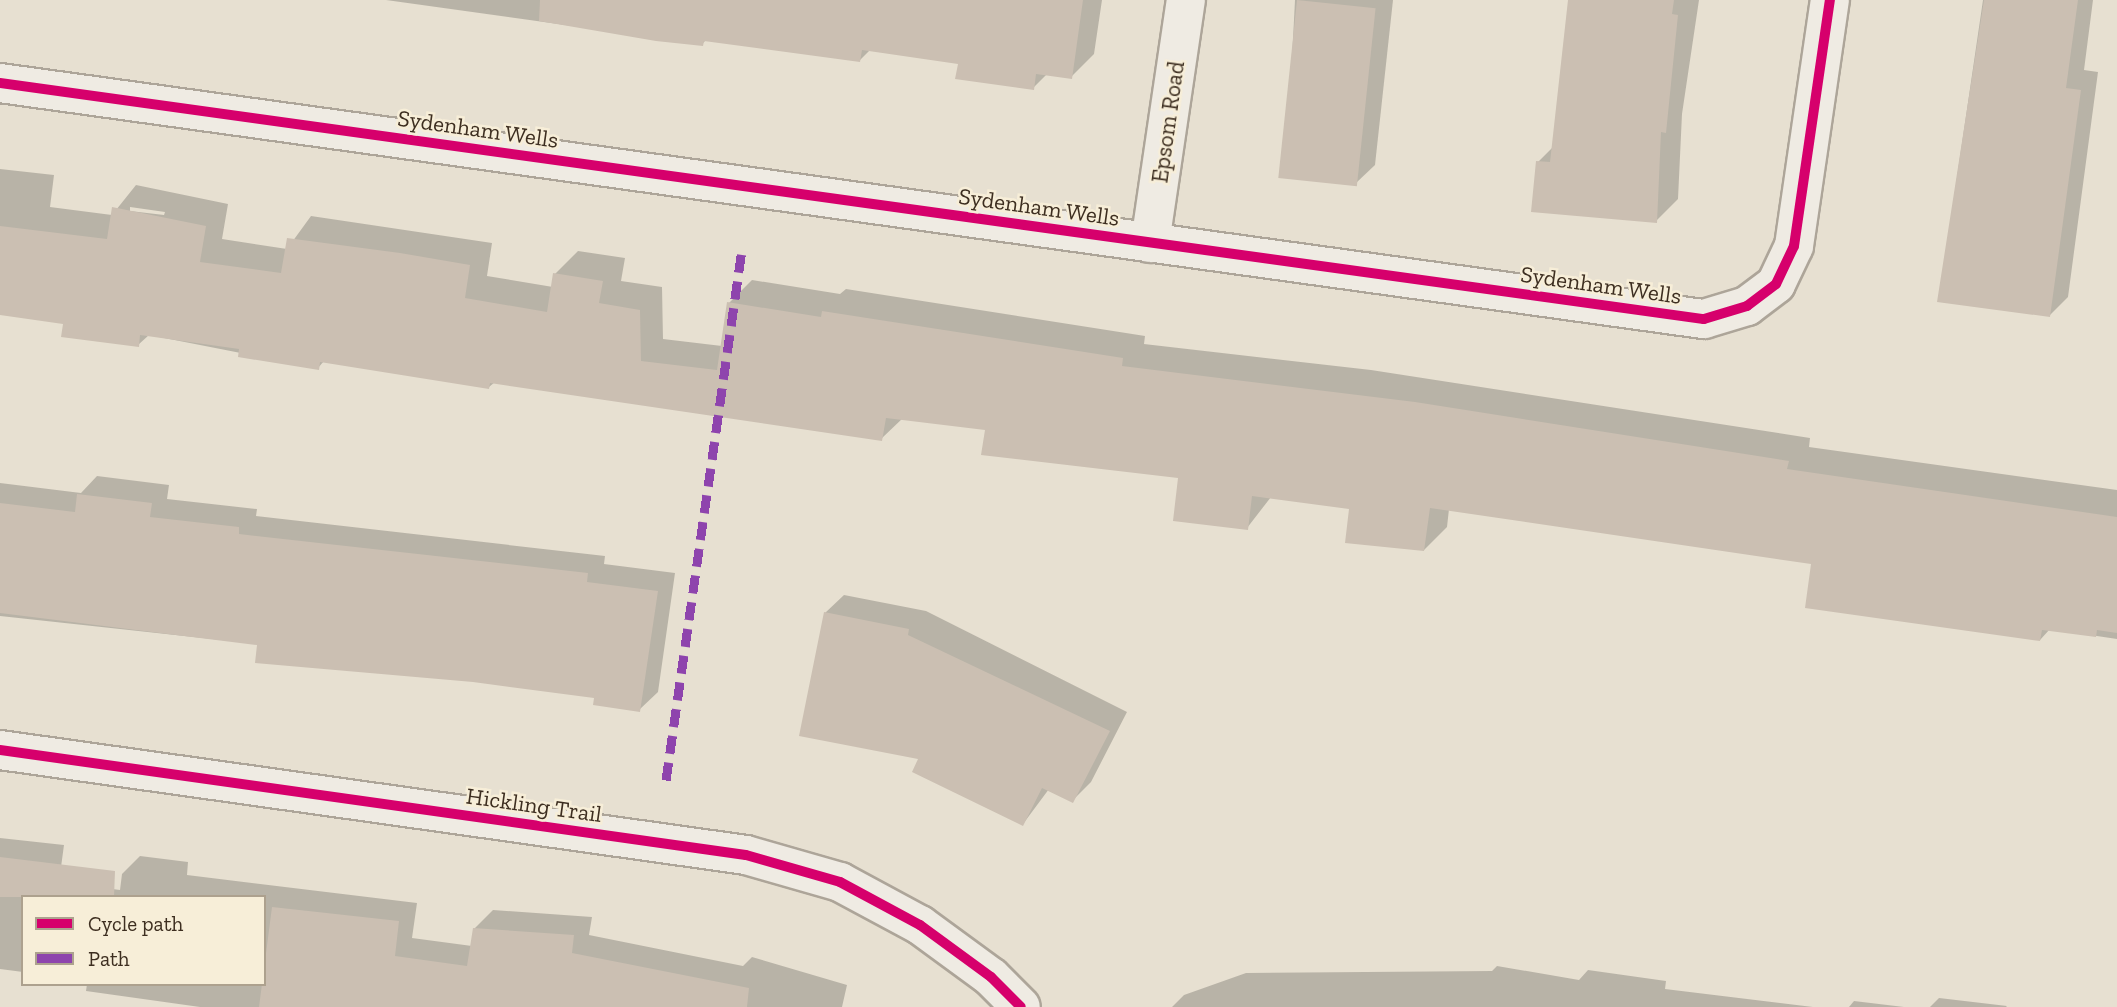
<!DOCTYPE html>
<style>
body{margin:0}
#map{position:relative;width:2117px;height:1007px;overflow:hidden;background:#e7e0d1;font-family:"Zilla Slab",serif}
div>[style]{position:absolute}
.shadow>*{inset:0;background:#0003}
.building>*{inset:0;background:#cbbfb2;transform-origin:0 0}
.roads{filter:drop-shadow(2px 0 #ada599) drop-shadow(-2px 0 #ada599) drop-shadow(0 2px #ada599) drop-shadow(0 -2px #ada599)}
.minor>*{height:38px;margin:-19px;padding:0 19px;transform-origin:19px;border-radius:19px;background:#efebe3}
.quiet>*{height:9px;margin-top:-4.5px;transform-origin:0;background:repeating-linear-gradient(90deg,#8e44ad 0 18px,transparent 0 27px)}
.cycleway>*{height:10px;margin:-5px;padding:0 5px;transform-origin:5px;border-radius:5px;background:#d6006c}
span{translate:-50% -50%;white-space:nowrap;text-align:center;line-height:1.15;-webkit-text-stroke:5px #f7eed8;paint-order:stroke}
.street-label{font-size:23px;color:#3d2e20}
.legend{position:absolute;left:21px;top:895px;width:245px;height:91px;box-sizing:border-box;background:#f7eed8;border:2px solid #ada18e;margin:0;padding:9px 12px;list-style:none;font-size:21px;color:#3d2e20}
.legend li{display:flex;align-items:center;gap:14px;height:35px}
.legend b{width:35px;border:2px solid #ada18e}
</style>
<div id="map">
<div class="shadow">
<i style="clip-path:polygon(386px 0,1102px 0,1094px 54px,1071px 77px,1047px 74px,1033px 88px,960px 62px,870px 50px,860px 60px,707px 39px,702px 44px)"></i>
<i style="clip-path:polygon(1295px 0,1393px 0,1375px 165px,1356px 183px,1286px 178px)"></i>
<i style="clip-path:polygon(1572px 0,1699px 0,1682px 114px,1678px 199px,1656px 221px,1538px 162px,1553px 147px)"></i>
<i style="clip-path:polygon(1983px 0,2093px 0,2084px 70px,2098px 72px,2068px 297px,2050px 315px,1939px 300px)"></i>
<i style="clip-path:polygon(evenodd,0 169px,54px 175px,50px 207px,112px 215px,136px 185px,228px 204px,222px 239px,287px 249px,311px 216px,492px 243px,487px 276px,553px 287px,555px 274px,578px 251px,625px 258px,621px 281px,662px 287px,663px 339px,722px 346px,729px 303px,752px 280px,840px 294px,846px 289px,1145px 336px,1144px 344px,1371px 370px,1810px 438px,1809px 447px,2117px 490px,2117px 639px,2050px 629px,2040px 640px,1813px 563px,1449px 509px,1447px 527px,1424px 550px,1351px 507px,1271px 497px,1247px 528px,1180px 476px,987px 428px,903px 418px,881px 439px,495px 382px,489px 387px,324px 361px,318px 368px,149px 335px,138px 345px,65px 322px,0 314px,0 169px,130px 207px,165px 212px,164px 215px,130px 211px,130px 207px)"></i>
<i style="clip-path:polygon(97px 476px,169px 485px,167px 499px,257px 509px,256px 516px,605px 556px,604px 564px,675px 573px,658px 692px,639px 710px,596px 696px,259px 644px,0 616px,0 483px,81px 493px)"></i>
<i style="clip-path:polygon(844px 595px,926px 611px,1127px 712px,1091px 782px,1072px 801px,1049px 789px,1023px 824px,921px 757px,825px 613px)"></i>
<i style="clip-path:polygon(0 838px,64px 845px,59px 882px,120px 890px,122px 874px,140px 856px,188px 862px,187px 875px,417px 903px,412px 938px,472px 946px,474px 929px,493px 910px,592px 917px,589px 935px,743px 966px,752px 957px,847px 985px,842px 1007px,200px 1007px,86px 991px,87px 984px,264px 984px,264px 897px,23px 897px,23px 972px,0 969px)"></i>
<i style="clip-path:polygon(1497px 966px,1579px 980px,1588px 970px,1666px 981px,1665px 989px,1813px 1007px,1172px 1007px,1184px 995px,1246px 973px,1492px 971px)"></i>
<i style="clip-path:polygon(1939px 998px,2007px 1006px,2006px 1007px,1930px 1007px)"></i>
<i style="clip-path:polygon(1854px 1001px,1904px 1007px,1849px 1007px)"></i>
</div>
<div class="building">
<i style="clip-path:polygon(540px 0,1083px 0,1072px 79px,1036px 74px,1034px 90px,955px 79px,958px 64px,862px 50px,860px 62px,704px 41px,703px 46px,656px 41px,539px 21px)"></i>
<i style="left:1297px;top:0;width:79px;height:179px;rotate:6deg"></i>
<i style="clip-path:polygon(1568px 0,1674px 0,1672px 14px,1678px 15px,1666px 133px,1661px 132px,1657px 223px,1531px 212px,1536px 161px,1550px 162px)"></i>
<i style="clip-path:polygon(1984px 0,2078px 0,2066px 88px,2081px 90px,2050px 317px,1937px 302px)"></i>
<i style="clip-path:polygon(112px 207px,206px 226px,200px 262px,281px 273px,287px 238px,400px 253px,470px 265px,465px 298px,547px 312px,553px 273px,603px 281px,599px 303px,640px 310px,641px 361px,717px 370px,727px 302px,821px 317px,822px 311px,1123px 358px,1122px 366px,1415px 402px,1789px 461px,1787px 469px,2117px 517px,2117px 633px,2097px 630px,2096px 637px,2042px 630px,2040px 641px,1805px 608px,1811px 564px,1430px 508px,1424px 551px,1345px 543px,1349px 509px,1252px 496px,1248px 530px,1173px 521px,1178px 478px,981px 455px,985px 430px,886px 418px,882px 441px,490px 383px,489px 389px,320px 362px,319px 370px,238px 357px,239px 349px,140px 335px,139px 347px,61px 337px,63px 324px,0 315px,0 226px,107px 239px)"></i>
<i style="clip-path:polygon(77px 494px,152px 503px,150px 517px,239px 527px,239px 534px,588px 573px,587px 582px,658px 591px,640px 712px,593px 705px,594px 698px,473px 682px,255px 663px,257px 645px,0 613px,0 503px,75px 512px)"></i>
<i style="clip-path:polygon(824px 612px,909px 629px,908px 635px,1110px 731px,1073px 803px,1042px 788px,1023px 826px,912px 772px,918px 759px,799px 736px)"></i>
<i style="clip-path:polygon(0 857px,115px 871px,114px 897px,0 897px)"></i>
<i style="clip-path:polygon(272px 907px,399px 921px,395px 956px,467px 966px,473px 928px,574px 935px,572px 953px,749px 988px,747px 1007px,259px 1007px)"></i>
</div>
<div class="roads">
<div class="minor">
<i style="left:0;top:83px;width:1720px;rotate:7.89deg"></i>
<i style="left:1704px;top:319px;width:45px;rotate:-16.8deg"></i>
<i style="left:1747px;top:306px;width:36px;rotate:-37deg"></i>
<i style="left:1776px;top:284px;width:42px;rotate:-64.7deg"></i>
<i style="left:1794px;top:246px;width:249px;rotate:-81.7deg"></i>
<i style="left:1150px;top:243px;width:246px;rotate:-81.6deg"></i>
<i style="left:0;top:750px;width:753px;rotate:8.01deg"></i>
<i style="left:746px;top:855px;width:98px;rotate:16deg"></i>
<i style="left:840px;top:882px;width:91px;rotate:28.3deg"></i>
<i style="left:920px;top:925px;width:88px;rotate:36.2deg"></i>
<i style="left:991px;top:977px;width:42px;rotate:45deg"></i>
</div>
</div>
<div class="quiet">
<i style="left:666px;top:780px;width:536px;rotate:-81.85deg"></i>
</div>
<div class="cycleway">
<i style="left:0;top:83px;width:1720px;rotate:7.89deg"></i>
<i style="left:1704px;top:319px;width:45px;rotate:-16.8deg"></i>
<i style="left:1747px;top:306px;width:36px;rotate:-37deg"></i>
<i style="left:1776px;top:284px;width:42px;rotate:-64.7deg"></i>
<i style="left:1794px;top:246px;width:249px;rotate:-81.7deg"></i>
<i style="left:0;top:750px;width:753px;rotate:8.01deg"></i>
<i style="left:746px;top:855px;width:98px;rotate:16deg"></i>
<i style="left:840px;top:882px;width:91px;rotate:28.3deg"></i>
<i style="left:920px;top:925px;width:88px;rotate:36.2deg"></i>
<i style="left:991px;top:977px;width:42px;rotate:45deg"></i>
</div>
<div class="street-label">
<span style="left:1168px;top:122px;rotate:-82deg">Epsom Road</span>
<span style="left:478px;top:129px;rotate:8deg">Sydenham Wells</span>
<span style="left:1039px;top:207px;rotate:8deg">Sydenham Wells</span>
<span style="left:1601px;top:285px;rotate:8deg">Sydenham Wells</span>
<span style="left:534px;top:805px;rotate:8deg">Hickling Trail</span>
</div>
<ul class="legend">
<li><b style="height:9px;background:#d6006c"></b>Cycle path</li>
<li><b style="height:9px;background:#8e44ad"></b>Path</li>
</ul>
</div>
